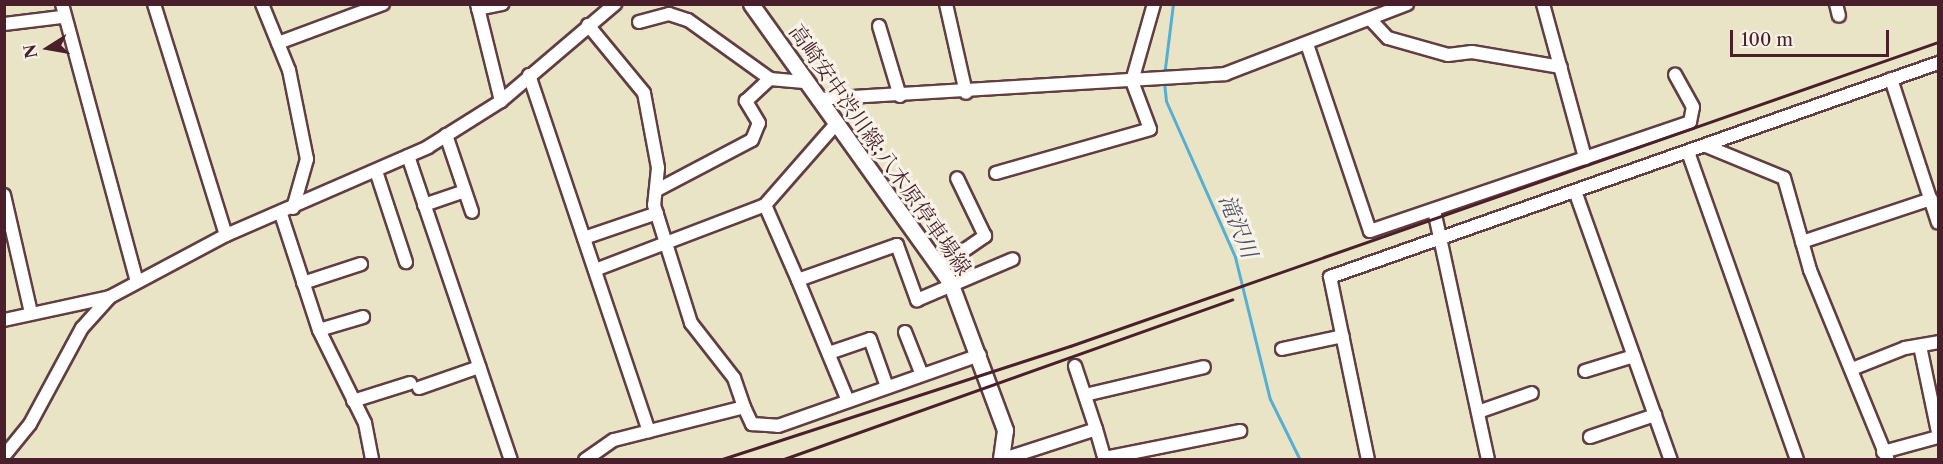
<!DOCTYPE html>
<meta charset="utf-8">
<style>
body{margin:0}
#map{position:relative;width:1943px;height:464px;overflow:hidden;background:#eae4c6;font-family:"Libre Caslon Text","Noto Serif JP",serif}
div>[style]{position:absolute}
.stream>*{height:3px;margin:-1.5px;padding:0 1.5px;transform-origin:1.5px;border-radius:1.5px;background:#55afd3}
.roads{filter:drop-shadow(2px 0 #623d42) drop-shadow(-2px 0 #623d42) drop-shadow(0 2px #623d42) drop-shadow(0 -2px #623d42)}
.minor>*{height:12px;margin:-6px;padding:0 6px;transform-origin:6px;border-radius:6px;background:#fff}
.major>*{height:15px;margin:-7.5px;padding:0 7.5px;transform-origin:7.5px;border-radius:7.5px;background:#fff}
.rail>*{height:3px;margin:-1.5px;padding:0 1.5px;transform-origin:1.5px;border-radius:1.5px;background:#4a1f2b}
span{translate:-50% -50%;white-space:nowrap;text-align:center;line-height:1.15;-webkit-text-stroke:6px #f7f3e8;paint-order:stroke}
.street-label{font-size:21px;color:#4a1f2b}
.water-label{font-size:22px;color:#4e5166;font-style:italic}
.frame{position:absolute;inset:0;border:6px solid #4a1f2b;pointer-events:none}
.north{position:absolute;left:18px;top:18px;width:60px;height:60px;-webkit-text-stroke:4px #f7f3e8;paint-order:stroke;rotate:259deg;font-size:16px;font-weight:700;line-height:24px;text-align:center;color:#4a1f2b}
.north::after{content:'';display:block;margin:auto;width:21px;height:27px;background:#4a1f2b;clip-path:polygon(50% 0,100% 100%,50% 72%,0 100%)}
.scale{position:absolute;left:1730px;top:30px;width:159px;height:27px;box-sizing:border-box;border:3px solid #4a1f2b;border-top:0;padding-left:8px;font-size:18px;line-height:21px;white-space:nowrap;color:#4a1f2b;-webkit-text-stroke:4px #f7f3e8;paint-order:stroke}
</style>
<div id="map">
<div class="stream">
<i style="left:1164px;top:76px;width:73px;rotate:-82.9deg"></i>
<i style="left:1164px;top:82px;width:19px;rotate:84deg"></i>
<i style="left:1166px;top:101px;width:171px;rotate:66.1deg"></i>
<i style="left:1235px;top:257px;width:146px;rotate:76.2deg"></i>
<i style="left:1270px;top:399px;width:68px;rotate:63.8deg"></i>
</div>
<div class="roads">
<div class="minor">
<i style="left:62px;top:4px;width:285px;rotate:74.9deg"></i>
<i style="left:154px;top:4px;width:242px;rotate:72.7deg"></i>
<i style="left:262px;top:4px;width:71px;rotate:67.8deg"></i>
<i style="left:289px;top:70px;width:91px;rotate:78.6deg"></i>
<i style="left:307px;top:159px;width:51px;rotate:105.9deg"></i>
<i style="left:477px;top:4px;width:100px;rotate:76.1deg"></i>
<i style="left:946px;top:4px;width:91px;rotate:77.3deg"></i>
<i style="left:1543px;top:4px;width:160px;rotate:74.7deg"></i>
<i style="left:1836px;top:4px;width:12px;rotate:76deg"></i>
<i style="left:478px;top:9px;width:25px;rotate:-12deg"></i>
<i style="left:1370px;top:19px;width:26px;rotate:47deg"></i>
<i style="left:1388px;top:38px;width:62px;rotate:15.8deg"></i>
<i style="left:1448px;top:55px;width:24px;rotate:-7deg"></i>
<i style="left:1472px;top:52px;width:90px;rotate:9.6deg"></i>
<i style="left:639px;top:22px;width:31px;rotate:-15deg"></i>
<i style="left:669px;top:14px;width:20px;rotate:18deg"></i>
<i style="left:688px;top:20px;width:101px;rotate:35.7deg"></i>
<i style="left:4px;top:24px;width:58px;rotate:-6.9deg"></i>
<i style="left:588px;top:25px;width:88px;rotate:50.5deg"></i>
<i style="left:644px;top:93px;width:76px;rotate:79.4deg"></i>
<i style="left:658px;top:168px;width:37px;rotate:96deg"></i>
<i style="left:654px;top:205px;width:124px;rotate:72.6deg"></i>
<i style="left:691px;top:323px;width:70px;rotate:52deg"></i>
<i style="left:734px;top:378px;width:31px;rotate:71deg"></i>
<i style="left:879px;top:26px;width:73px;rotate:73.3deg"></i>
<i style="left:278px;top:43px;width:112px;rotate:-20.4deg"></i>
<i style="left:1307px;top:44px;width:197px;rotate:71.4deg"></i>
<i style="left:1370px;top:231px;width:338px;rotate:-18.8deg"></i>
<i style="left:1690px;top:122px;width:15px;rotate:-79deg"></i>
<i style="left:1693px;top:107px;width:37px;rotate:-119deg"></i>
<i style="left:529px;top:75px;width:376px;rotate:71.4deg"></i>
<i style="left:1891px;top:79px;width:151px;rotate:71.9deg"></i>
<i style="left:818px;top:99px;width:408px;rotate:-3.5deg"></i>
<i style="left:1225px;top:74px;width:195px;rotate:-21deg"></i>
<i style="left:446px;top:135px;width:81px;rotate:71.3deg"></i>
<i style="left:1706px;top:146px;width:84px;rotate:22.3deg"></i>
<i style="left:1784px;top:178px;width:96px;rotate:74.2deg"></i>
<i style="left:1810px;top:270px;width:205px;rotate:67.7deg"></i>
<i style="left:1688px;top:152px;width:327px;rotate:70.5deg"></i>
<i style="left:408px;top:156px;width:321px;rotate:71.3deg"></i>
<i style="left:376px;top:171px;width:96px;rotate:71.8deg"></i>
<i style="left:996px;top:173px;width:160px;rotate:-15.9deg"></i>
<i style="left:1150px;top:129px;width:51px;rotate:-110.6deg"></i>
<i style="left:1132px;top:81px;width:80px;rotate:-74.1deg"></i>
<i style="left:657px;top:190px;width:107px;rotate:-27.8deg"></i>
<i style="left:752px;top:140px;width:18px;rotate:-68deg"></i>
<i style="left:759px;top:123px;width:26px;rotate:-121deg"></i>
<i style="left:746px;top:101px;width:33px;rotate:-43deg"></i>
<i style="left:770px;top:79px;width:37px;rotate:5deg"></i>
<i style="left:1575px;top:191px;width:286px;rotate:70.4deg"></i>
<i style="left:4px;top:195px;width:121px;rotate:77.1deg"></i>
<i style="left:424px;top:205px;width:43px;rotate:-18.9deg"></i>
<i style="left:765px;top:205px;width:82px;rotate:66.3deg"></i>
<i style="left:1434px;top:210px;width:256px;rotate:77.8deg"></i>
<i style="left:281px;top:214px;width:122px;rotate:71.9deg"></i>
<i style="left:319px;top:330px;width:104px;rotate:63.7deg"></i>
<i style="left:365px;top:423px;width:38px;rotate:79deg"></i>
<i style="left:584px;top:238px;width:77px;rotate:-18.9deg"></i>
<i style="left:1802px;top:242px;width:136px;rotate:-18.4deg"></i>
<i style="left:940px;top:267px;width:55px;rotate:-34.6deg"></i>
<i style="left:985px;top:236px;width:64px;rotate:-115.8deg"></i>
<i style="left:595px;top:270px;width:182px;rotate:-20.9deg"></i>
<i style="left:765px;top:205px;width:108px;rotate:-48.8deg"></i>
<i style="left:303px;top:283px;width:61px;rotate:-18.1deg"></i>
<i style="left:4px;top:320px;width:108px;rotate:-12.2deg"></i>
<i style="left:319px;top:330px;width:46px;rotate:-16.5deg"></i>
<i style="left:905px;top:332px;width:46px;rotate:68.4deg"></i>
<i style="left:1920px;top:346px;width:88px;rotate:78.2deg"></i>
<i style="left:1282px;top:349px;width:62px;rotate:-12deg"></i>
<i style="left:829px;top:353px;width:43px;rotate:-18.9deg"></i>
<i style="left:870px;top:339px;width:51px;rotate:70.5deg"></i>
<i style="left:1075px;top:366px;width:66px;rotate:71.6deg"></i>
<i style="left:1852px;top:369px;width:57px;rotate:-21.6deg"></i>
<i style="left:1905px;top:348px;width:34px;rotate:-10deg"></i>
<i style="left:1585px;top:371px;width:51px;rotate:-17deg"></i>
<i style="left:419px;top:388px;width:64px;rotate:-19.3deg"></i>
<i style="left:1085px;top:395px;width:122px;rotate:-13.2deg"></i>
<i style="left:353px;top:401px;width:60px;rotate:-17.5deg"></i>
<i style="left:848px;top:401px;width:131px;rotate:-112.5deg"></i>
<i style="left:798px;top:280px;width:105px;rotate:-19.5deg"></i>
<i style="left:897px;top:245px;width:59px;rotate:70deg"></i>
<i style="left:917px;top:300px;width:104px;rotate:-23.1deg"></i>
<i style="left:1478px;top:412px;width:57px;rotate:-19.4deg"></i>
<i style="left:1590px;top:437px;width:69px;rotate:-18.7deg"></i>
<i style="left:1883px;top:452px;width:57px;rotate:-15.3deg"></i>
<i style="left:4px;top:456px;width:41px;rotate:-50.9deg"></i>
<i style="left:30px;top:424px;width:109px;rotate:-61.6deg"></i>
<i style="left:82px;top:328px;width:42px;rotate:-47.9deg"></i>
<i style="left:110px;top:297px;width:132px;rotate:-28.1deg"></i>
<i style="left:226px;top:235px;width:220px;rotate:-23.5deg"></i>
<i style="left:428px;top:147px;width:86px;rotate:-32.2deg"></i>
<i style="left:501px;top:101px;width:150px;rotate:-40.4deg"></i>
<i style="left:1010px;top:457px;width:90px;rotate:-18deg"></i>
<i style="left:1096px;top:429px;width:32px;rotate:74deg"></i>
<i style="left:1105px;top:458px;width:138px;rotate:-11.3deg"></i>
<i style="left:585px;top:460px;width:35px;rotate:-35deg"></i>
<i style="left:614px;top:440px;width:134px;rotate:-14.2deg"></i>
<i style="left:744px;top:407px;width:19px;rotate:65deg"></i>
<i style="left:752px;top:424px;width:26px;rotate:4deg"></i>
<i style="left:778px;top:426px;width:214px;rotate:-19.4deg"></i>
<i style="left:1368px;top:460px;width:187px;rotate:-101.7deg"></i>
<i style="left:1330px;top:277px;width:645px;rotate:-19.39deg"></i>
</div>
<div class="major">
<i style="left:751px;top:4px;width:342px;rotate:54.4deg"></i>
<i style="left:950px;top:282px;width:158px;rotate:69.6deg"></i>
<i style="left:1005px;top:430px;width:30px;rotate:98deg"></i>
</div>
</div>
<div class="rail">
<i style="left:719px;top:460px;width:369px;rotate:-18deg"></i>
<i style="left:1070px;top:346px;width:920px;rotate:-19.3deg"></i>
<i style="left:781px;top:460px;width:479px;rotate:-19.6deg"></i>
</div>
<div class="street-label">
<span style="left:880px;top:150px;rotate:55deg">高崎安中渋川線;八木原停車場線</span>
</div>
<div class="water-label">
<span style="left:1238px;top:226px;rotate:68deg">滝沢川</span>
</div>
<div class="frame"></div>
<div class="north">N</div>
<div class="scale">100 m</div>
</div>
